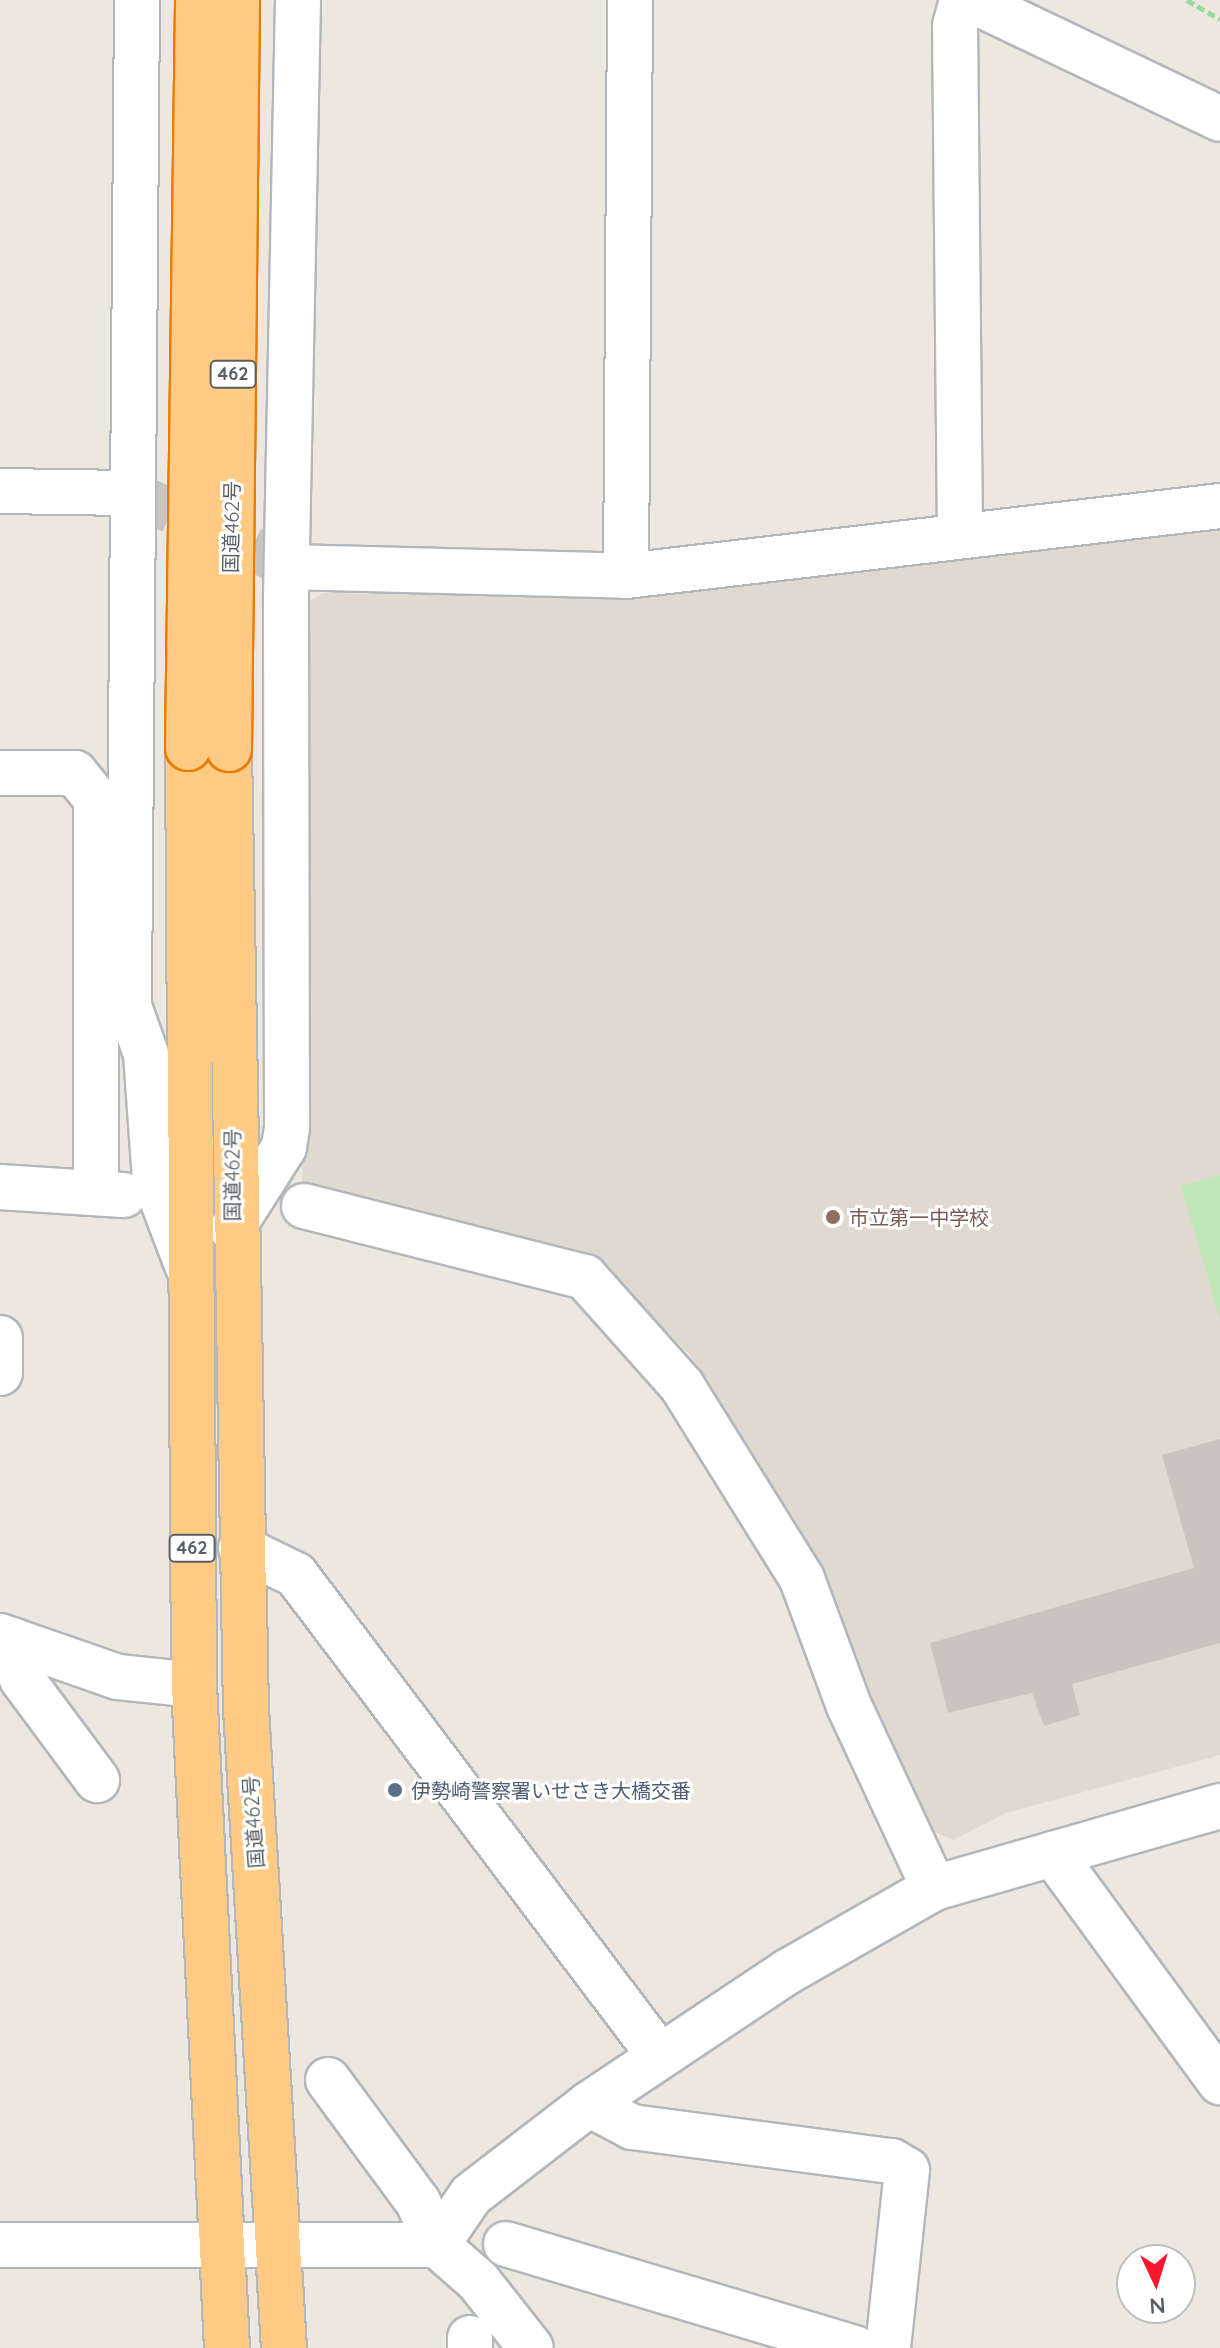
<!DOCTYPE html>
<meta charset="utf-8">
<style>
body{margin:0}
#map{position:relative;width:1220px;height:2348px;overflow:hidden;background:#ede7df;font-family:Quicksand,"Noto Sans JP",sans-serif}
div>[style]{position:absolute}
.education>*{inset:0;background:#dfd9cf}
.green>*{inset:0;background:#c0e8b7}
.building>*{inset:0;background:#cac4be}
.minor-tunnel>*{height:44px;margin-top:-22px;transform-origin:0;background:repeating-linear-gradient(90deg,#c8c5c0 0 44px,transparent 0 66px)}
.path>*{height:5px;margin-top:-2.5px;transform-origin:0;background:repeating-linear-gradient(90deg,#99db9f 0 8px,transparent 0 12px)}
.roads{filter:drop-shadow(2px 0 #b2b7bc) drop-shadow(-2px 0 #b2b7bc) drop-shadow(0 2px #b2b7bc) drop-shadow(0 -2px #b2b7bc)}
.minor>*{height:44px;margin:-22px;padding:0 22px;transform-origin:22px;border-radius:22px;background:#fff}
.highway>*{height:44px;margin:-22px;padding:0 22px;transform-origin:22px;border-radius:22px;background:#ffcb84}
.bridges{filter:drop-shadow(2px 0 #ec7a00) drop-shadow(-2px 0 #ec7a00) drop-shadow(0 2px #ec7a00) drop-shadow(0 -2px #ec7a00)}
.highway-bridge>*{height:44px;margin:-22px;padding:0 22px;transform-origin:22px;border-radius:22px;background:#ffcb84}
.dots>*{width:22px;height:22px;translate:-50% -50%;box-sizing:border-box;border:4px solid #fff;border-radius:50%}
span{translate:-50% -50%;white-space:nowrap;text-align:center;line-height:1.15;-webkit-text-stroke:6px #fff;paint-order:stroke}
.shield-label span{padding:2px 6px;background:#fff;border:2px solid;border-radius:6px;-webkit-text-stroke-width:0}
.shield-label{font-size:18px;color:#585e62;font-weight:700}
.street-label{font-size:20px;color:#585e62}
.education-label{font-size:20px;color:#785e54}
.left{translate:0 -50%;text-align:left}
.service-label{font-size:20px;color:#4e5e75}
.north{position:absolute;left:1116px;top:2244px;width:80px;height:80px;box-sizing:border-box;background:#fff;border:2px solid #bcbfc0;border-radius:50%;rotate:176deg;font-size:22px;font-weight:700;line-height:32px;text-align:center;color:#585e62}
.north::after{content:'';display:block;margin:auto;width:28px;height:36px;background:#fc162b;clip-path:polygon(50% 0,100% 100%,50% 72%,0 100%)}
</style>
<div id="map">
<div class="education">
<i style="clip-path:polygon(1220px 526px,1220px 1755px,1006px 1813px,953px 1840px,927px 1828px,867px 1701px,819px 1572px,692px 1357px,590px 1253px,302px 1182px,302px 605px,323px 593px,580px 596px)"></i>
</div>
<div class="green">
<i style="clip-path:polygon(1220px 1175px,1220px 1319px,1181px 1186px)"></i>
</div>
<div class="building">
<i style="clip-path:polygon(1220px 1439px,1220px 1643px,1072px 1684px,1080px 1715px,1044px 1726px,1032px 1693px,948px 1713px,930px 1643px,1194px 1568px,1162px 1455px)"></i>
</div>
<div class="minor-tunnel">
<i style="left:132px;top:493px;width:175px;rotate:25deg"></i>
</div>
<div class="path">
<i style="left:1187px;top:0;width:38px;rotate:30deg"></i>
</div>
<div class="roads">
<div class="minor">
<i style="left:137px;top:0;width:1006px;rotate:90.46deg"></i>
<i style="left:129px;top:1006px;width:51px;rotate:70.5deg"></i>
<i style="left:146px;top:1054px;width:127px;rotate:85.9deg"></i>
<i style="left:155px;top:1181px;width:90px;rotate:69.1deg"></i>
<i style="left:971px;top:0;width:276px;rotate:25.5deg"></i>
<i style="left:0;top:491px;width:132px;rotate:0.9deg"></i>
<i style="left:960px;top:536px;width:510px;rotate:-90.56deg"></i>
<i style="left:955px;top:26px;width:27px;rotate:-75deg"></i>
<i style="left:291px;top:567px;width:335px;rotate:1.5deg"></i>
<i style="left:626px;top:576px;width:598px;rotate:-6.72deg"></i>
<i style="left:626px;top:576px;width:576px;rotate:-89.6deg"></i>
<i style="left:0;top:773px;width:75px"></i>
<i style="left:75px;top:773px;width:33px;rotate:51deg"></i>
<i style="left:96px;top:799px;width:394px;rotate:90deg"></i>
<i style="left:0;top:1187px;width:124px;rotate:3.7deg"></i>
<i style="left:304px;top:1206px;width:290px;rotate:14.2deg"></i>
<i style="left:585px;top:1277px;width:146px;rotate:48.3deg"></i>
<i style="left:682px;top:1386px;width:227px;rotate:58.1deg"></i>
<i style="left:802px;top:1579px;width:135px;rotate:69.7deg"></i>
<i style="left:849px;top:1706px;width:201px;rotate:65deg"></i>
<i style="left:232px;top:1229px;width:97px;rotate:-57.6deg"></i>
<i style="left:284px;top:1147px;width:19px;rotate:-81deg"></i>
<i style="left:287px;top:1128px;width:531px;rotate:-90.11deg"></i>
<i style="left:286px;top:597px;width:597px;rotate:-88.85deg"></i>
<i style="left:0;top:1338px;width:35px;rotate:90deg"></i>
<i style="left:241px;top:1548px;width:61px;rotate:26.1deg"></i>
<i style="left:296px;top:1575px;width:602px;rotate:52.9deg"></i>
<i style="left:0;top:1636px;width:125px;rotate:19.2deg"></i>
<i style="left:118px;top:1677px;width:76px;rotate:6deg"></i>
<i style="left:12px;top:1640px;width:40px;rotate:75.6deg"></i>
<i style="left:22px;top:1679px;width:126px;rotate:53.4deg"></i>
<i style="left:1053px;top:1854px;width:283px;rotate:53.8deg"></i>
<i style="left:328px;top:2080px;width:152px;rotate:53.6deg"></i>
<i style="left:418px;top:2202px;width:47px;rotate:66.2deg"></i>
<i style="left:589px;top:2104px;width:49px;rotate:28.1deg"></i>
<i style="left:632px;top:2127px;width:262px;rotate:7.5deg"></i>
<i style="left:892px;top:2161px;width:17px;rotate:31deg"></i>
<i style="left:907px;top:2170px;width:179px;rotate:96.1deg"></i>
<i style="left:506px;top:2244px;width:364px;rotate:16.6deg"></i>
<i style="left:0;top:2245px;width:437px"></i>
<i style="left:437px;top:2245px;width:55px;rotate:41.3deg"></i>
<i style="left:478px;top:2281px;width:85px;rotate:51.7deg"></i>
<i style="left:437px;top:2245px;width:60px;rotate:-55.8deg"></i>
<i style="left:471px;top:2195px;width:149px;rotate:-37.6deg"></i>
<i style="left:589px;top:2104px;width:238px;rotate:-33.7deg"></i>
<i style="left:787px;top:1972px;width:169px;rotate:-29.7deg"></i>
<i style="left:934px;top:1888px;width:298px;rotate:-16deg"></i>
<i style="left:470px;top:2338px;width:10px;rotate:90deg"></i>
</div>
<div class="highway">
<i style="left:188px;top:748px;width:937px;rotate:89.63deg"></i>
<i style="left:194px;top:1685px;width:664px;rotate:87.15deg"></i>
<i style="left:229px;top:749px;width:960px;rotate:88.99deg"></i>
<i style="left:246px;top:1709px;width:640px;rotate:86.6deg"></i>
</div>
</div>
<div class="bridges">
<div class="highway-bridge">
<i style="left:188px;top:748px;width:748px;rotate:-89.23deg"></i>
<i style="left:229px;top:749px;width:749px;rotate:-89.39deg"></i>
</div>
</div>
<div class="dots">
<i style="left:833px;top:1217px;background:#8d6e63"></i>
<i style="left:395px;top:1790px;background:#5c6f8a"></i>
</div>
<div class="shield-label">
<span style="left:233px;top:374px">462</span>
<span style="left:192px;top:1548px">462</span>
</div>
<div class="street-label">
<span style="left:231px;top:527px;rotate:-89deg">国道462号</span>
<span style="left:232px;top:1175px;rotate:-90deg">国道462号</span>
<span style="left:253px;top:1822px;rotate:-94deg">国道462号</span>
</div>
<div class="education-label">
<span class="left" style="left:849px;top:1217px">市立第一中学校</span>
</div>
<div class="service-label">
<span class="left" style="left:411px;top:1790px">伊勢崎警察署いせさき大橋交番</span>
</div>
<div class="north">N</div>
</div>
